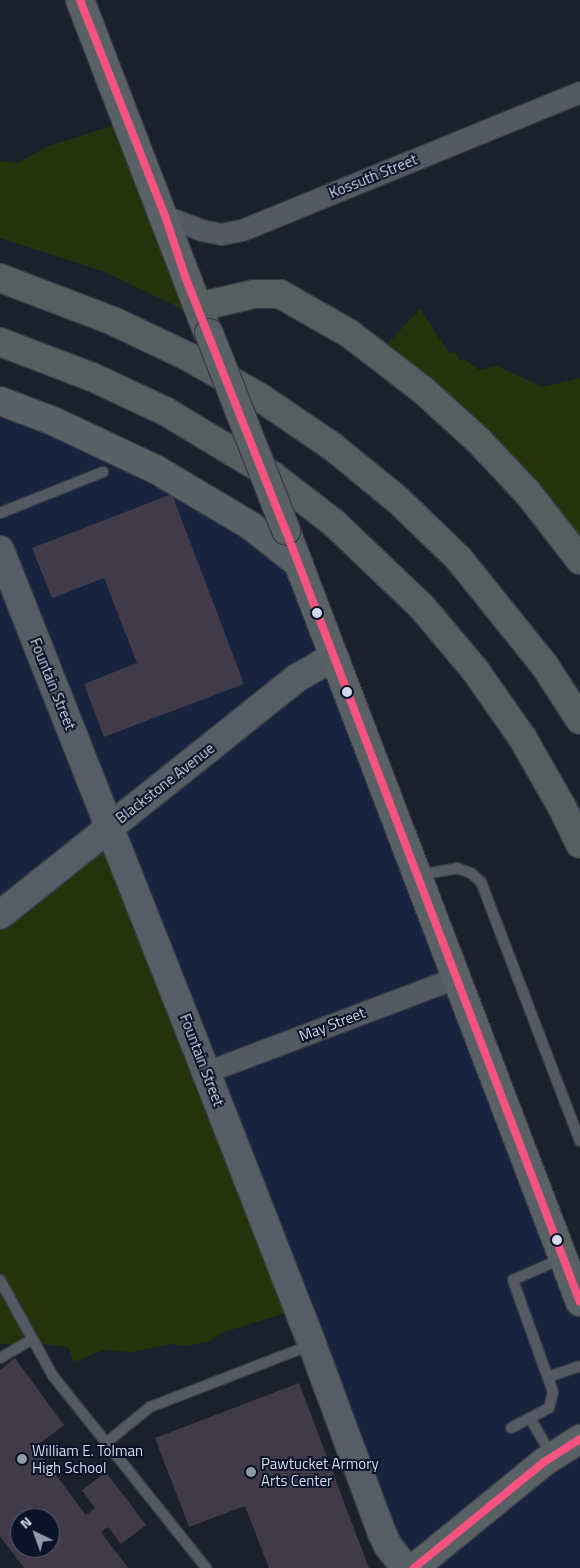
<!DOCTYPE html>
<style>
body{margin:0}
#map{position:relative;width:580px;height:1568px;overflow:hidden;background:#1a202c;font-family:"Titillium Web",sans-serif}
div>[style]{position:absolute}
.built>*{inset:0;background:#18233e}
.green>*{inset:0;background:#26330a}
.building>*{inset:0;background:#413a49}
.roads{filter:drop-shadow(1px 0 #383c47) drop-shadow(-1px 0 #383c47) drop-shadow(0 1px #383c47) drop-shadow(0 -1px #383c47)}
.lane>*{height:10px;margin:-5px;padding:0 5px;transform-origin:5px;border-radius:5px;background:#555962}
.street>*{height:21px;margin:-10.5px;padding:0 10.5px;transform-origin:10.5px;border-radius:10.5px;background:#555962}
.secondary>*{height:28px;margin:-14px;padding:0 14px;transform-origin:14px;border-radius:14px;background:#565d64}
.primary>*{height:28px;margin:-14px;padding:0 14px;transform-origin:14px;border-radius:14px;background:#5a6165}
.highway>*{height:28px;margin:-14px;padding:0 14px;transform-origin:14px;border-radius:14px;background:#555f60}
.bridges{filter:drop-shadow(1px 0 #383c47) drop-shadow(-1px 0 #383c47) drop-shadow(0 1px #383c47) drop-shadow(0 -1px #383c47)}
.primary-bridge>*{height:28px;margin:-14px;padding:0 14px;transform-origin:14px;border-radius:14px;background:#5a6165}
.bus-1>*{height:8px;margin:-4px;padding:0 4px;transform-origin:4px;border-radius:4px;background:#f65381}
.dots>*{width:14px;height:14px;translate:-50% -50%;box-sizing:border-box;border:2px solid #0a1328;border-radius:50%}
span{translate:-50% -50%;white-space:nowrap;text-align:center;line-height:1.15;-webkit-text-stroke:4px #0a1328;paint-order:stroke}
.street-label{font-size:15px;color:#d3dbea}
.poi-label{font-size:15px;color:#d3dbea}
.left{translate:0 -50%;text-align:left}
.north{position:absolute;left:10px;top:1508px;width:50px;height:50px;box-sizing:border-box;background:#0a1328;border:1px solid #5a6376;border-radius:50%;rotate:318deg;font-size:14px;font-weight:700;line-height:20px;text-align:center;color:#d3dbea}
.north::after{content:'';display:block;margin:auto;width:18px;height:22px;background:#929aa8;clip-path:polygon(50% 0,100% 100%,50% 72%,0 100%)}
</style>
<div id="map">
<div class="built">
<i style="clip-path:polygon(0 399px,293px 549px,580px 1284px,580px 1568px,401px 1568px,301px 1317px,0 925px)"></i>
</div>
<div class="green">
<i style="clip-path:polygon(124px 122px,201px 322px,174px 305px,105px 272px,0 238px,0 161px,18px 163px,46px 147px)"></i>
<i style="clip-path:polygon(420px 309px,449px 353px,455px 352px,460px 361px,464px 359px,479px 370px,497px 366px,543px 387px,580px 378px,580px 555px,377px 355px)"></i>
<i style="clip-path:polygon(111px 840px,295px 1310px,221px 1333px,208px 1342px,185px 1346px,170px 1344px,133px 1352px,104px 1350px,74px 1362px,68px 1347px,42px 1344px,0 1344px,0 925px)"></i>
</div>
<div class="building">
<i style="clip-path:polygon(172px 494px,244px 684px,104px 737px,84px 684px,137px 663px,104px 578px,52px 598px,32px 548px)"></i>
<i style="clip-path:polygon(evenodd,15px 1358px,64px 1425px,35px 1447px,86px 1515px,95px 1508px,82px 1490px,106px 1472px,146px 1525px,121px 1544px,108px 1527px,101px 1532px,128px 1568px,24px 1568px,0 1536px,0 1370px,15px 1358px,20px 1518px,50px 1518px,50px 1548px,20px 1548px,20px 1518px)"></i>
<i style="clip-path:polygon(299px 1383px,369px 1568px,269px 1568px,245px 1506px,189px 1527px,155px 1438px)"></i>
</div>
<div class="roads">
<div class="lane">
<i style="left:0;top:513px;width:111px;rotate:-21.7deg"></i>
<i style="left:419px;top:875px;width:39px;rotate:-10deg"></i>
<i style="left:457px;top:868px;width:15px;rotate:20deg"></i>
<i style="left:471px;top:873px;width:13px;rotate:42deg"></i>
<i style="left:481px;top:882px;width:277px;rotate:69.1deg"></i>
<i style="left:0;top:1280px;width:110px;rotate:61.1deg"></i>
<i style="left:53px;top:1376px;width:246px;rotate:51.4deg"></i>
<i style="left:0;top:1358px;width:36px;rotate:-30deg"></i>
<i style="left:548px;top:1377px;width:34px;rotate:-19deg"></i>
<i style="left:530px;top:1418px;width:44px;rotate:59.9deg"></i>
<i style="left:511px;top:1428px;width:43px;rotate:-27.8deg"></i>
<i style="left:549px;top:1408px;width:16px;rotate:-76deg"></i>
<i style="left:553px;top:1392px;width:119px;rotate:-109.7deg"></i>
<i style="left:513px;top:1280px;width:55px;rotate:-23.7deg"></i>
<i style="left:106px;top:1443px;width:57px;rotate:-39.3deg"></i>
<i style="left:150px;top:1407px;width:173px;rotate:-21.1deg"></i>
</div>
<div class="street">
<i style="left:165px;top:216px;width:39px;rotate:21deg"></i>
<i style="left:201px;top:230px;width:20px;rotate:11deg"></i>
<i style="left:221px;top:234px;width:21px;rotate:-11deg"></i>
<i style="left:242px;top:230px;width:365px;rotate:-22.2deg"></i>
<i style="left:206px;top:1072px;width:268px;rotate:-20.7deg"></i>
</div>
<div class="secondary">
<i style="left:0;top:550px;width:561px;rotate:68.46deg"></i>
<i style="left:206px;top:1072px;width:292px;rotate:68.7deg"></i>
<i style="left:312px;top:1344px;width:202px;rotate:69.7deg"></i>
<i style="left:382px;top:1533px;width:14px;rotate:65deg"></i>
<i style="left:388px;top:1546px;width:28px;rotate:51deg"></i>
<i style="left:0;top:915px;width:380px;rotate:-38.6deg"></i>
<i style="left:297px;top:678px;width:28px;rotate:-30deg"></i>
<i style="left:321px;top:664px;width:15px;rotate:-16deg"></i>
</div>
<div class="primary">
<i style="left:80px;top:0;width:354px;rotate:69deg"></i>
<i style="left:0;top:401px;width:57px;rotate:20.7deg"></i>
<i style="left:53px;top:421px;width:115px;rotate:25.2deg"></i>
<i style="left:157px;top:470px;width:109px;rotate:30.8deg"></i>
<i style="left:251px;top:526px;width:61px;rotate:38.4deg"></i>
<i style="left:286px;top:531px;width:825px;rotate:69.13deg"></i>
<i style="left:414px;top:1568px;width:168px;rotate:-39.2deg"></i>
<i style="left:544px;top:1462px;width:43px;rotate:-32.6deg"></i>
</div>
<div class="highway">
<i style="left:0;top:278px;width:121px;rotate:20.8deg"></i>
<i style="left:113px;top:321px;width:82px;rotate:25.3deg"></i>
<i style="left:187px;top:356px;width:85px;rotate:29.6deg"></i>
<i style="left:261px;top:398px;width:87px;rotate:34.2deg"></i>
<i style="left:333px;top:447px;width:84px;rotate:39.2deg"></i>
<i style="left:398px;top:500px;width:85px;rotate:44deg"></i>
<i style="left:459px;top:559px;width:137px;rotate:51.2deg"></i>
<i style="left:545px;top:666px;width:64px;rotate:57.1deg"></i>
<i style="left:198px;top:307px;width:57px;rotate:-13.1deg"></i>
<i style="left:254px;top:294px;width:26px"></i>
<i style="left:280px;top:294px;width:81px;rotate:29.7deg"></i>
<i style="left:350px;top:334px;width:93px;rotate:37.6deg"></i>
<i style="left:424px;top:391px;width:73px;rotate:42.2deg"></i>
<i style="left:478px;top:440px;width:73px;rotate:46.7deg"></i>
<i style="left:528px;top:493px;width:85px;rotate:52.2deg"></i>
<i style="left:0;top:342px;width:98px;rotate:20.8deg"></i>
<i style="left:92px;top:377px;width:81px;rotate:25deg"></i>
<i style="left:165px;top:411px;width:126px;rotate:31deg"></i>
<i style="left:273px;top:476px;width:78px;rotate:37.7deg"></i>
<i style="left:335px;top:524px;width:120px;rotate:43.7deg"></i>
<i style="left:422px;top:607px;width:82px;rotate:49.9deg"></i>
<i style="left:475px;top:670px;width:82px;rotate:55deg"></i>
<i style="left:522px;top:737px;width:81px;rotate:60.3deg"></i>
<i style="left:562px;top:807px;width:41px;rotate:64.1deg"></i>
</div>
</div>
<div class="bridges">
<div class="primary-bridge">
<i style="left:209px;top:333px;width:212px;rotate:68.7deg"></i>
</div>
</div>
<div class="bus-1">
<i style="left:80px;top:0;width:232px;rotate:68.5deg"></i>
<i style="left:165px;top:216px;width:66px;rotate:71.6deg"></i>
<i style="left:186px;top:279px;width:271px;rotate:68.4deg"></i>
<i style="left:286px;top:531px;width:825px;rotate:69.13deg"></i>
<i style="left:414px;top:1568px;width:168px;rotate:-39.2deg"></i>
<i style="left:544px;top:1462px;width:43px;rotate:-32.6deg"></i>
</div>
<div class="dots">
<i style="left:317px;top:613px;background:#d3dbea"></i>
<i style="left:347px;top:692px;background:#d3dbea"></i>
<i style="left:557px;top:1240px;background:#d3dbea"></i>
<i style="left:22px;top:1459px;background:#929aa8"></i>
<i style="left:251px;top:1472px;background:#929aa8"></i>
</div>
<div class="street-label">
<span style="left:373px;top:176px;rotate:-22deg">Kossuth Street</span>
<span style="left:53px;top:684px;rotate:68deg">Fountain Street</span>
<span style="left:165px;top:783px;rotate:-38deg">Blackstone Avenue</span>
<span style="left:332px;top:1024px;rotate:-21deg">May Street</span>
<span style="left:202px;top:1060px;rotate:69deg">Fountain Street</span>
</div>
<div class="poi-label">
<span class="left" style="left:32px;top:1459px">William E. Tolman<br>High School</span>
<span class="left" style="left:261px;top:1472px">Pawtucket Armory<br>Arts Center</span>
</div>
<div class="north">N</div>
</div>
